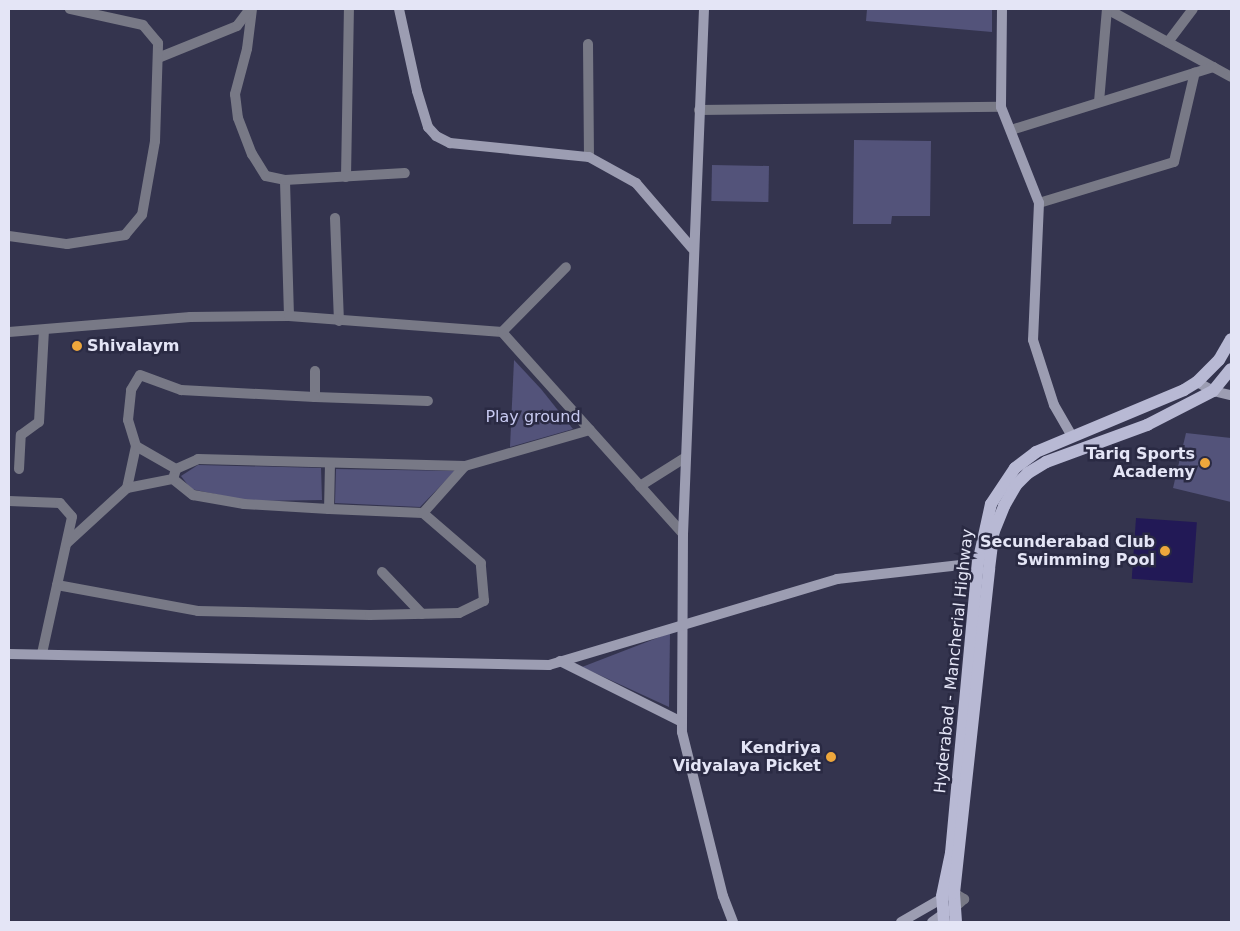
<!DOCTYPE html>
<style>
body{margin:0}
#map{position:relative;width:1240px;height:931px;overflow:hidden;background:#34344e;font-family:"DejaVu Sans",sans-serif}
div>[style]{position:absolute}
.green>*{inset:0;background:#53537a;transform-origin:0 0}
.water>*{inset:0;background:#221956;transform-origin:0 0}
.street>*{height:10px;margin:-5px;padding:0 5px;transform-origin:5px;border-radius:5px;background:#787986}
.secondary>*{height:10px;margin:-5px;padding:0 5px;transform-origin:5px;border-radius:5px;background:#9c9db2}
.primary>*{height:12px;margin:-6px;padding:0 6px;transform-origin:6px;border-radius:6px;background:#b8b9d4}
.dots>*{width:14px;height:14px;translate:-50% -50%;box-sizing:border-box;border:2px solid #2a2a43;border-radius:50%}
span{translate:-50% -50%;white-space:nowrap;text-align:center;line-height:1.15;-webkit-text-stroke:5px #2a2a43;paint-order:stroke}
.poi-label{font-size:16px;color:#e4e5f6;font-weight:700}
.left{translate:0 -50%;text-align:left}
.right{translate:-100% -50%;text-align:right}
.park-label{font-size:16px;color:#c7c9f0}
.street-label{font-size:16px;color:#e4e5f6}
.frame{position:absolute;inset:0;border:10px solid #e4e5f6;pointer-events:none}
</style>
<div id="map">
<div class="green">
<i style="clip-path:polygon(867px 9px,992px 9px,992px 32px,866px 21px)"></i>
<i style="clip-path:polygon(854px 140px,931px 141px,930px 216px,892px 216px,891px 224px,853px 224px)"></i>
<i style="left:712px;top:165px;width:57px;height:36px;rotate:1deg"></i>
<i style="clip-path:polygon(514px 360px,541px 389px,573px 429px,510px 447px)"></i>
<i style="clip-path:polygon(1186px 433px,1231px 438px,1231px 502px,1173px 488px)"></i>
<i style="clip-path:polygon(198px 465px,321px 468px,322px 500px,248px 501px,191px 489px,181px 476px)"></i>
<i style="clip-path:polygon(336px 469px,455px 471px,420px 507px,335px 503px)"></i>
<i style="clip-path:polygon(670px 633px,669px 707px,582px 667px)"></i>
</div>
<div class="water">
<i style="left:1136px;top:518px;width:61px;height:61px;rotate:4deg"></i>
</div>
<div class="street">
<i style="left:252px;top:9px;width:40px;rotate:97.1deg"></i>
<i style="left:247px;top:49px;width:47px;rotate:104.9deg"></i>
<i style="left:235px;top:94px;width:24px;rotate:83deg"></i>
<i style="left:238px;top:118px;width:39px;rotate:69deg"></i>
<i style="left:252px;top:154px;width:26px;rotate:58deg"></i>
<i style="left:266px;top:176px;width:19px;rotate:12deg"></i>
<i style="left:1107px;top:9px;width:141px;rotate:28.7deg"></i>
<i style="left:1168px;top:42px;width:41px;rotate:-52.9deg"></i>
<i style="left:588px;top:44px;width:113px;rotate:89.5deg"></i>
<i style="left:158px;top:58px;width:85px;rotate:-22.1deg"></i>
<i style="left:237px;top:26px;width:21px;rotate:-53deg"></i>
<i style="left:1099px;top:102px;width:93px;rotate:-85.1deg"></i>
<i style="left:699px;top:110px;width:302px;rotate:-0.6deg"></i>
<i style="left:1011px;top:130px;width:212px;rotate:-17.3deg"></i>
<i style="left:346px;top:177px;width:168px;rotate:-89deg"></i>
<i style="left:1039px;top:203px;width:141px;rotate:-16.9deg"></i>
<i style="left:1174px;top:162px;width:92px;rotate:-76.9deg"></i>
<i style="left:335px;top:218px;width:103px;rotate:87.8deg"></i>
<i style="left:9px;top:236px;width:59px;rotate:7.9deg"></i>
<i style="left:67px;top:244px;width:59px;rotate:-8.8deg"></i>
<i style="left:125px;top:235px;width:26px;rotate:-50deg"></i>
<i style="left:142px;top:215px;width:75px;rotate:-80deg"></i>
<i style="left:155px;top:141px;width:98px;rotate:-88.2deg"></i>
<i style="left:158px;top:43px;width:23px;rotate:-130deg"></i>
<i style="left:143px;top:25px;width:75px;rotate:-167.6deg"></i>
<i style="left:289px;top:316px;width:136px;rotate:-91.7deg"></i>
<i style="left:285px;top:180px;width:120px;rotate:-3.3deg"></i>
<i style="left:9px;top:332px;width:182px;rotate:-4.7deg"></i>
<i style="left:190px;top:317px;width:99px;rotate:-0.6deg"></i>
<i style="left:289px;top:316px;width:214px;rotate:4.3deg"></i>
<i style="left:502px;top:332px;width:271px;rotate:48.1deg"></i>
<i style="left:502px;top:332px;width:91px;rotate:-45.4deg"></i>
<i style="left:315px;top:371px;width:26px;rotate:90deg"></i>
<i style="left:315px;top:397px;width:113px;rotate:2deg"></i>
<i style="left:330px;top:463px;width:46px;rotate:91.2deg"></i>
<i style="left:329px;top:509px;width:94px;rotate:2.4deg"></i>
<i style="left:423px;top:513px;width:63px;rotate:-48.2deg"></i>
<i style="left:19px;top:469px;width:34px;rotate:-87deg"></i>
<i style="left:21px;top:435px;width:22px;rotate:-36deg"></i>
<i style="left:39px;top:422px;width:91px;rotate:-86.9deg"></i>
<i style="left:176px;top:469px;width:24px;rotate:-24deg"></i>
<i style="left:198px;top:459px;width:267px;rotate:1.5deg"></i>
<i style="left:465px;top:466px;width:130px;rotate:-16.1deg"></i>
<i style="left:173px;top:479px;width:26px;rotate:39deg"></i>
<i style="left:193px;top:495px;width:52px;rotate:10deg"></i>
<i style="left:244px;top:504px;width:85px;rotate:3.4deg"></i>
<i style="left:640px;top:486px;width:54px;rotate:-32.2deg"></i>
<i style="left:127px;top:488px;width:43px;rotate:-77.9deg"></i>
<i style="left:136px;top:446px;width:27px;rotate:-107deg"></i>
<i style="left:128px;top:420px;width:30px;rotate:-84deg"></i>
<i style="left:131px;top:390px;width:17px;rotate:-59deg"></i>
<i style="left:140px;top:375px;width:44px;rotate:20.1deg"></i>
<i style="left:181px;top:390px;width:134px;rotate:3deg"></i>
<i style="left:9px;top:501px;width:51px;rotate:2.2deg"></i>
<i style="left:60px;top:503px;width:18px;rotate:49deg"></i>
<i style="left:72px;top:517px;width:139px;rotate:102.4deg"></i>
<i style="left:67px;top:543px;width:81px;rotate:-42.5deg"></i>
<i style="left:127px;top:488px;width:47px;rotate:-11.1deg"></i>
<i style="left:173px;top:479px;width:10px;rotate:-73deg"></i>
<i style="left:176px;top:469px;width:46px;rotate:-150.1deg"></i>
<i style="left:382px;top:572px;width:58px;rotate:46.4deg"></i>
<i style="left:57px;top:585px;width:143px;rotate:10.4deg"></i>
<i style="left:198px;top:611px;width:172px;rotate:1.3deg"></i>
<i style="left:370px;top:615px;width:89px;rotate:-1.3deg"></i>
<i style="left:459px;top:613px;width:28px;rotate:-26deg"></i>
<i style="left:484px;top:601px;width:38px;rotate:-95deg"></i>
<i style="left:481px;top:563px;width:77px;rotate:-139.2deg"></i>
<i style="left:954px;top:893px;width:12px;rotate:31deg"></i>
<i style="left:964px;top:899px;width:12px;rotate:138deg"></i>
</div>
<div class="secondary">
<i style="left:399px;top:9px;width:84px;rotate:77.6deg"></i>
<i style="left:417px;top:91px;width:38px;rotate:73deg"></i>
<i style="left:428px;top:127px;width:12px;rotate:48deg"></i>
<i style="left:436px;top:136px;width:16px;rotate:27deg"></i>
<i style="left:450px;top:143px;width:140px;rotate:5.8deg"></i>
<i style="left:589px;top:157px;width:54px;rotate:29deg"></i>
<i style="left:636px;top:183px;width:86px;rotate:49.3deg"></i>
<i style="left:704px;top:9px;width:525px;rotate:92.29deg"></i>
<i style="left:683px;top:534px;width:198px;rotate:90.3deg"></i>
<i style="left:682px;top:732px;width:169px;rotate:76deg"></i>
<i style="left:723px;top:896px;width:28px;rotate:69deg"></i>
<i style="left:1002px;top:9px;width:98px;rotate:90.6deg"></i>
<i style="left:1001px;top:107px;width:103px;rotate:68.4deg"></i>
<i style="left:1039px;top:203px;width:137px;rotate:92.5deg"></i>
<i style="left:1033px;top:340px;width:68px;rotate:72.1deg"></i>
<i style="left:1054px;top:405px;width:34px;rotate:60deg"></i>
<i style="left:1197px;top:382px;width:18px;rotate:29deg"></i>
<i style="left:1213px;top:391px;width:18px;rotate:13deg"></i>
<i style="left:9px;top:654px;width:540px;rotate:1.17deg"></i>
<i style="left:549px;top:665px;width:301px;rotate:-16.6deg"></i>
<i style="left:837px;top:579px;width:142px;rotate:-6.5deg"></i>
<i style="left:560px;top:661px;width:136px;rotate:26.6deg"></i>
<i style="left:901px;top:922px;width:54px;rotate:-29.9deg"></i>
<i style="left:932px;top:922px;width:19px;rotate:-35deg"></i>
</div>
<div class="primary">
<i style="left:944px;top:922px;width:26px;rotate:-94deg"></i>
<i style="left:942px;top:896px;width:44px;rotate:-78.2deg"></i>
<i style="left:951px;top:853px;width:291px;rotate:-84.7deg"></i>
<i style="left:978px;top:563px;width:60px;rotate:-77.6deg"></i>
<i style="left:991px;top:504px;width:43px;rotate:-56.3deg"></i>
<i style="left:1015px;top:468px;width:26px;rotate:-37deg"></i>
<i style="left:1036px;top:452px;width:160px;rotate:-22.7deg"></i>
<i style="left:1184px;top:390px;width:15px;rotate:-32deg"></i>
<i style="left:1197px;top:382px;width:31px;rotate:-45deg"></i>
<i style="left:1219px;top:360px;width:24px;rotate:-60deg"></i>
<i style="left:956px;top:922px;width:29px;rotate:-94deg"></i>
<i style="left:954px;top:893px;width:326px;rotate:-83.8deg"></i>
<i style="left:989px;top:569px;width:38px;rotate:-83deg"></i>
<i style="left:994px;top:531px;width:27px;rotate:-68deg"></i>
<i style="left:1004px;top:506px;width:24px;rotate:-60deg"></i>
<i style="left:1016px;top:485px;width:17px;rotate:-45deg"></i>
<i style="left:1028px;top:473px;width:21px;rotate:-31deg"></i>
<i style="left:1046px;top:462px;width:108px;rotate:-20.1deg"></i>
<i style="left:1147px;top:425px;width:74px;rotate:-27.3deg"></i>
<i style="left:1213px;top:391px;width:28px;rotate:-51deg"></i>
</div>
<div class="dots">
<i style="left:77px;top:346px;background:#eea73c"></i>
<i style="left:1205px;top:463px;background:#eea73c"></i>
<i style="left:1165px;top:551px;background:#eea73c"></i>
<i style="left:831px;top:757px;background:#eea73c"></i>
</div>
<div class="poi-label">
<span class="left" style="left:87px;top:346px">Shivalaym</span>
<span class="right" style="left:1195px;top:463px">Tariq Sports<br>Academy</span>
<span class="right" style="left:1155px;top:551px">Secunderabad Club<br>Swimming Pool</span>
<span class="right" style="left:821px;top:757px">Kendriya<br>Vidyalaya Picket</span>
</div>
<div class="park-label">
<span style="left:533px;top:417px">Play ground</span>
</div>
<div class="street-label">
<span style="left:954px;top:661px;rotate:-84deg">Hyderabad - Mancherial Highway</span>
</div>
<div class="frame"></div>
</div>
